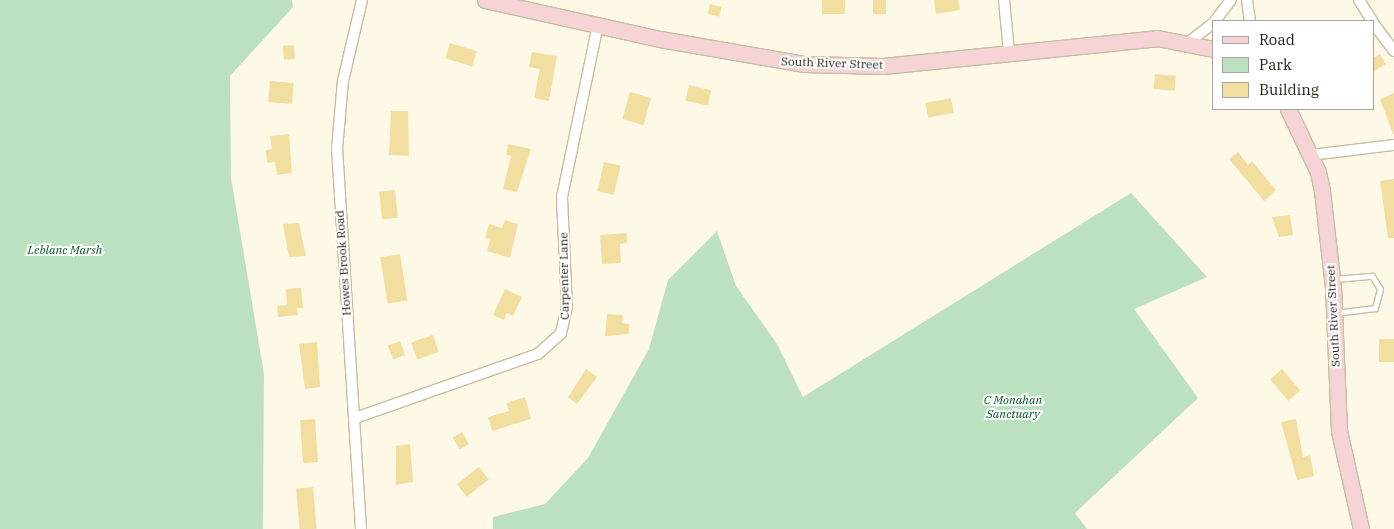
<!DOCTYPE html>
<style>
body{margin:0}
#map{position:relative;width:1394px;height:529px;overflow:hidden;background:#fef8e6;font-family:"IBM Plex Serif",serif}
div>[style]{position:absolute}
.green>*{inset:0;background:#bce1c1}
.building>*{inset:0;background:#f2dfa0;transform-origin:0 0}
.roads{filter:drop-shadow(1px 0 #c7bea1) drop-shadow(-1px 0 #c7bea1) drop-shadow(0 1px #c7bea1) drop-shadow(0 -1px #c7bea1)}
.lane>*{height:5px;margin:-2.5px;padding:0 2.5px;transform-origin:2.5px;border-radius:2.5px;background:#fff}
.street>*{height:10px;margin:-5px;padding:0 5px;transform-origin:5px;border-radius:5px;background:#fff}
.secondary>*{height:15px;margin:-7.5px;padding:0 7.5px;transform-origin:7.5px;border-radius:7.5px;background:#f6d4d6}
span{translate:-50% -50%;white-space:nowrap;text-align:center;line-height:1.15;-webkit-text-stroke:4px #fff;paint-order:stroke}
.street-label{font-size:12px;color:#211d12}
.park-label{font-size:12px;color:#015620;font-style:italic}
.legend{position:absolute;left:1212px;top:20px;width:162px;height:90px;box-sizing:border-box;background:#fff;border:1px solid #a6a5a0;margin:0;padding:6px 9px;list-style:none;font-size:15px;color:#211d12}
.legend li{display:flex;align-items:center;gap:10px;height:25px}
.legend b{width:25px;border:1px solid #a6a5a0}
</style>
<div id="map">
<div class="green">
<i style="clip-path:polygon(0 0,292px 0,293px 7px,230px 76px,231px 178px,264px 374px,263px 529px,0 529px)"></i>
<i style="clip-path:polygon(1131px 193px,1207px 277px,1134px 309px,1198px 398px,1075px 513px,1087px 529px,493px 529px,493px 517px,545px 504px,588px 458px,649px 349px,668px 280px,717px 231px,736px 286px,777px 344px,803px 397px)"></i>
</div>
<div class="building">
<i style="left:822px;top:0;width:23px;height:14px"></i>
<i style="left:873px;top:0;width:13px;height:14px"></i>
<i style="clip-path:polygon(934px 0,958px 0,960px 10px,936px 14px)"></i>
<i style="left:710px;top:4px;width:12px;height:10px;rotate:14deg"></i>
<i style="left:450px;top:43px;width:28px;height:16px;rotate:17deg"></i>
<i style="left:294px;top:45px;width:14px;height:11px;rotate:86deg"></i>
<i style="clip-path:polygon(532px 52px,557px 56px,549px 101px,534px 98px,540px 69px,529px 67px)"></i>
<i style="clip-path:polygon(1380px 54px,1386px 64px,1373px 72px,1373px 58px)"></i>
<i style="left:1155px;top:74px;width:21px;height:15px;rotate:5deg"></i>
<i style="left:270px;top:81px;width:24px;height:21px;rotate:5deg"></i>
<i style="left:689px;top:85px;width:23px;height:16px;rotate:13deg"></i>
<i style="left:630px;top:92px;width:22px;height:28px;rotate:16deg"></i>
<i style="clip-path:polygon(1394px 93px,1394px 134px,1393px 134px,1380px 99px)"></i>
<i style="left:951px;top:98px;width:15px;height:26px;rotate:79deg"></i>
<i style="clip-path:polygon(391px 111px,408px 111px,409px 156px,389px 155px)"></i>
<i style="clip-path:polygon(289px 134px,292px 173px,277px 175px,275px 162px,267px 163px,266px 150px,272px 149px,270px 136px)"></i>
<i style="clip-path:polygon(508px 144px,531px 149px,517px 192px,503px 189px,511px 156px,506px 155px)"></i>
<i style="clip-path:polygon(1238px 152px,1248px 165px,1252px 161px,1276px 190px,1264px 201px,1229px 159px)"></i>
<i style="left:604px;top:162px;width:17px;height:30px;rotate:13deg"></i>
<i style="clip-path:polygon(1394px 179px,1394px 238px,1388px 238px,1380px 181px)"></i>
<i style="left:395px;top:190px;width:28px;height:16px;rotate:84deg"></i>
<i style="clip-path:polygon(1290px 215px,1293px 235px,1279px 237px,1272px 217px)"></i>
<i style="clip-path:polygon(505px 220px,518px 224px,510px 258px,487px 251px,490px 240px,485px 238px,489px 224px,502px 228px)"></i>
<i style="clip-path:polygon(299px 223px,306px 256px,289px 257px,283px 224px)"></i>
<i style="clip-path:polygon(627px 233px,627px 243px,620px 244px,621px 263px,602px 264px,600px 235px)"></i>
<i style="left:400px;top:254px;width:47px;height:20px;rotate:81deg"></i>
<i style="clip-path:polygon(301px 288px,303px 308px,297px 308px,298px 315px,278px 317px,277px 306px,287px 305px,286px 289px)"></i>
<i style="clip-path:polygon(505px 289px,522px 297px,513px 316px,507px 313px,504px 320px,493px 315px)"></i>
<i style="clip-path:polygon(607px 314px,623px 315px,622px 323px,629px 324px,629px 334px,605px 336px)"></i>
<i style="left:433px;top:335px;width:18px;height:23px;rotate:71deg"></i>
<i style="left:1379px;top:339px;width:15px;height:23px"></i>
<i style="left:400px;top:341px;width:15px;height:13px;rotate:70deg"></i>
<i style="clip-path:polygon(317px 342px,320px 387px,305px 389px,299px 344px)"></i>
<i style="clip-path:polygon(586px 369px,597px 377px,577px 404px,568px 397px)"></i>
<i style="left:1282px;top:369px;width:28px;height:16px;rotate:49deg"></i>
<i style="clip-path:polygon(525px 397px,531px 419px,492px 431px,488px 417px,509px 411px,506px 403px)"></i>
<i style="left:315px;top:419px;width:43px;height:15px;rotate:86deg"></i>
<i style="clip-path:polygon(1296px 419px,1303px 457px,1310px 455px,1314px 476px,1297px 480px,1281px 422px)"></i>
<i style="left:462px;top:432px;width:14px;height:11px;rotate:60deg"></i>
<i style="clip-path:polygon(410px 444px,413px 482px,396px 485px,396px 446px)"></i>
<i style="left:479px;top:467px;width:16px;height:28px;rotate:52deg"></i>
<i style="left:313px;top:487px;width:42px;height:17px;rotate:85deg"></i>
</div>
<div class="roads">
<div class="lane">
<i style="left:1335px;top:279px;width:37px;rotate:-5deg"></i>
<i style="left:1372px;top:276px;width:15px;rotate:58deg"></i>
<i style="left:1380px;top:289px;width:20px;rotate:105deg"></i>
<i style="left:1375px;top:308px;width:39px;rotate:173deg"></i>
</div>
<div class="street">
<i style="left:1004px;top:0;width:52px;rotate:84.5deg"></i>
<i style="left:1247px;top:0;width:21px;rotate:82deg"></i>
<i style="left:1359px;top:0;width:25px;rotate:58deg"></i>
<i style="left:1215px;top:21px;width:26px;rotate:-53deg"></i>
<i style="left:1373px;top:23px;width:35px;rotate:53deg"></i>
<i style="left:1189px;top:42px;width:31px;rotate:-38deg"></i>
<i style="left:1311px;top:155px;width:84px;rotate:-6.9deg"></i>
<i style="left:355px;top:418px;width:194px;rotate:-19.3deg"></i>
<i style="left:538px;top:354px;width:31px;rotate:-42deg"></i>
<i style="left:561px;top:333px;width:26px;rotate:-77deg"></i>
<i style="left:567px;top:308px;width:111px;rotate:-92.6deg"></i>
<i style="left:562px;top:197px;width:176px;rotate:-78.2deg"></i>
<i style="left:361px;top:529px;width:381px;rotate:-93.6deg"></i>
<i style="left:337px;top:149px;width:68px;rotate:-85deg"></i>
<i style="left:343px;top:81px;width:83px;rotate:-76.8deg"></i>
</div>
<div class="secondary">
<i style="left:485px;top:0;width:179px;rotate:12.6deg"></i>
<i style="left:660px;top:39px;width:147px;rotate:9.8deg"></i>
<i style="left:805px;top:64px;width:78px;rotate:1.5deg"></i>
<i style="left:883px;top:66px;width:275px;rotate:-5.8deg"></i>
<i style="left:1157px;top:38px;width:57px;rotate:11.1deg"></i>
<i style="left:1288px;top:109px;width:70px;rotate:64.5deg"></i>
<i style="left:1318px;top:172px;width:19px;rotate:78deg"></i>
<i style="left:1322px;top:191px;width:97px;rotate:83.5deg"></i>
<i style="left:1333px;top:287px;width:144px;rotate:87.6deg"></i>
<i style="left:1339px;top:431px;width:100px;rotate:77.3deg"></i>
</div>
</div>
<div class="street-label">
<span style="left:832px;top:63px;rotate:2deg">South River Street</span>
<span style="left:343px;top:263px;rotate:-94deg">Howes Brook Road</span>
<span style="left:564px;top:276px;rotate:-91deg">Carpenter Lane</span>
<span style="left:1333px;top:316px;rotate:-93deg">South River Street</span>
</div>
<div class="park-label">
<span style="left:65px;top:250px">Leblanc Marsh</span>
<span style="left:1013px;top:407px">C Monahan<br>Sanctuary</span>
</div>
<ul class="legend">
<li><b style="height:6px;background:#f6d4d6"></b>Road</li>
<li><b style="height:14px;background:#bce1c1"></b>Park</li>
<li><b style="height:14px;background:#f2dfa0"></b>Building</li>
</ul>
</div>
